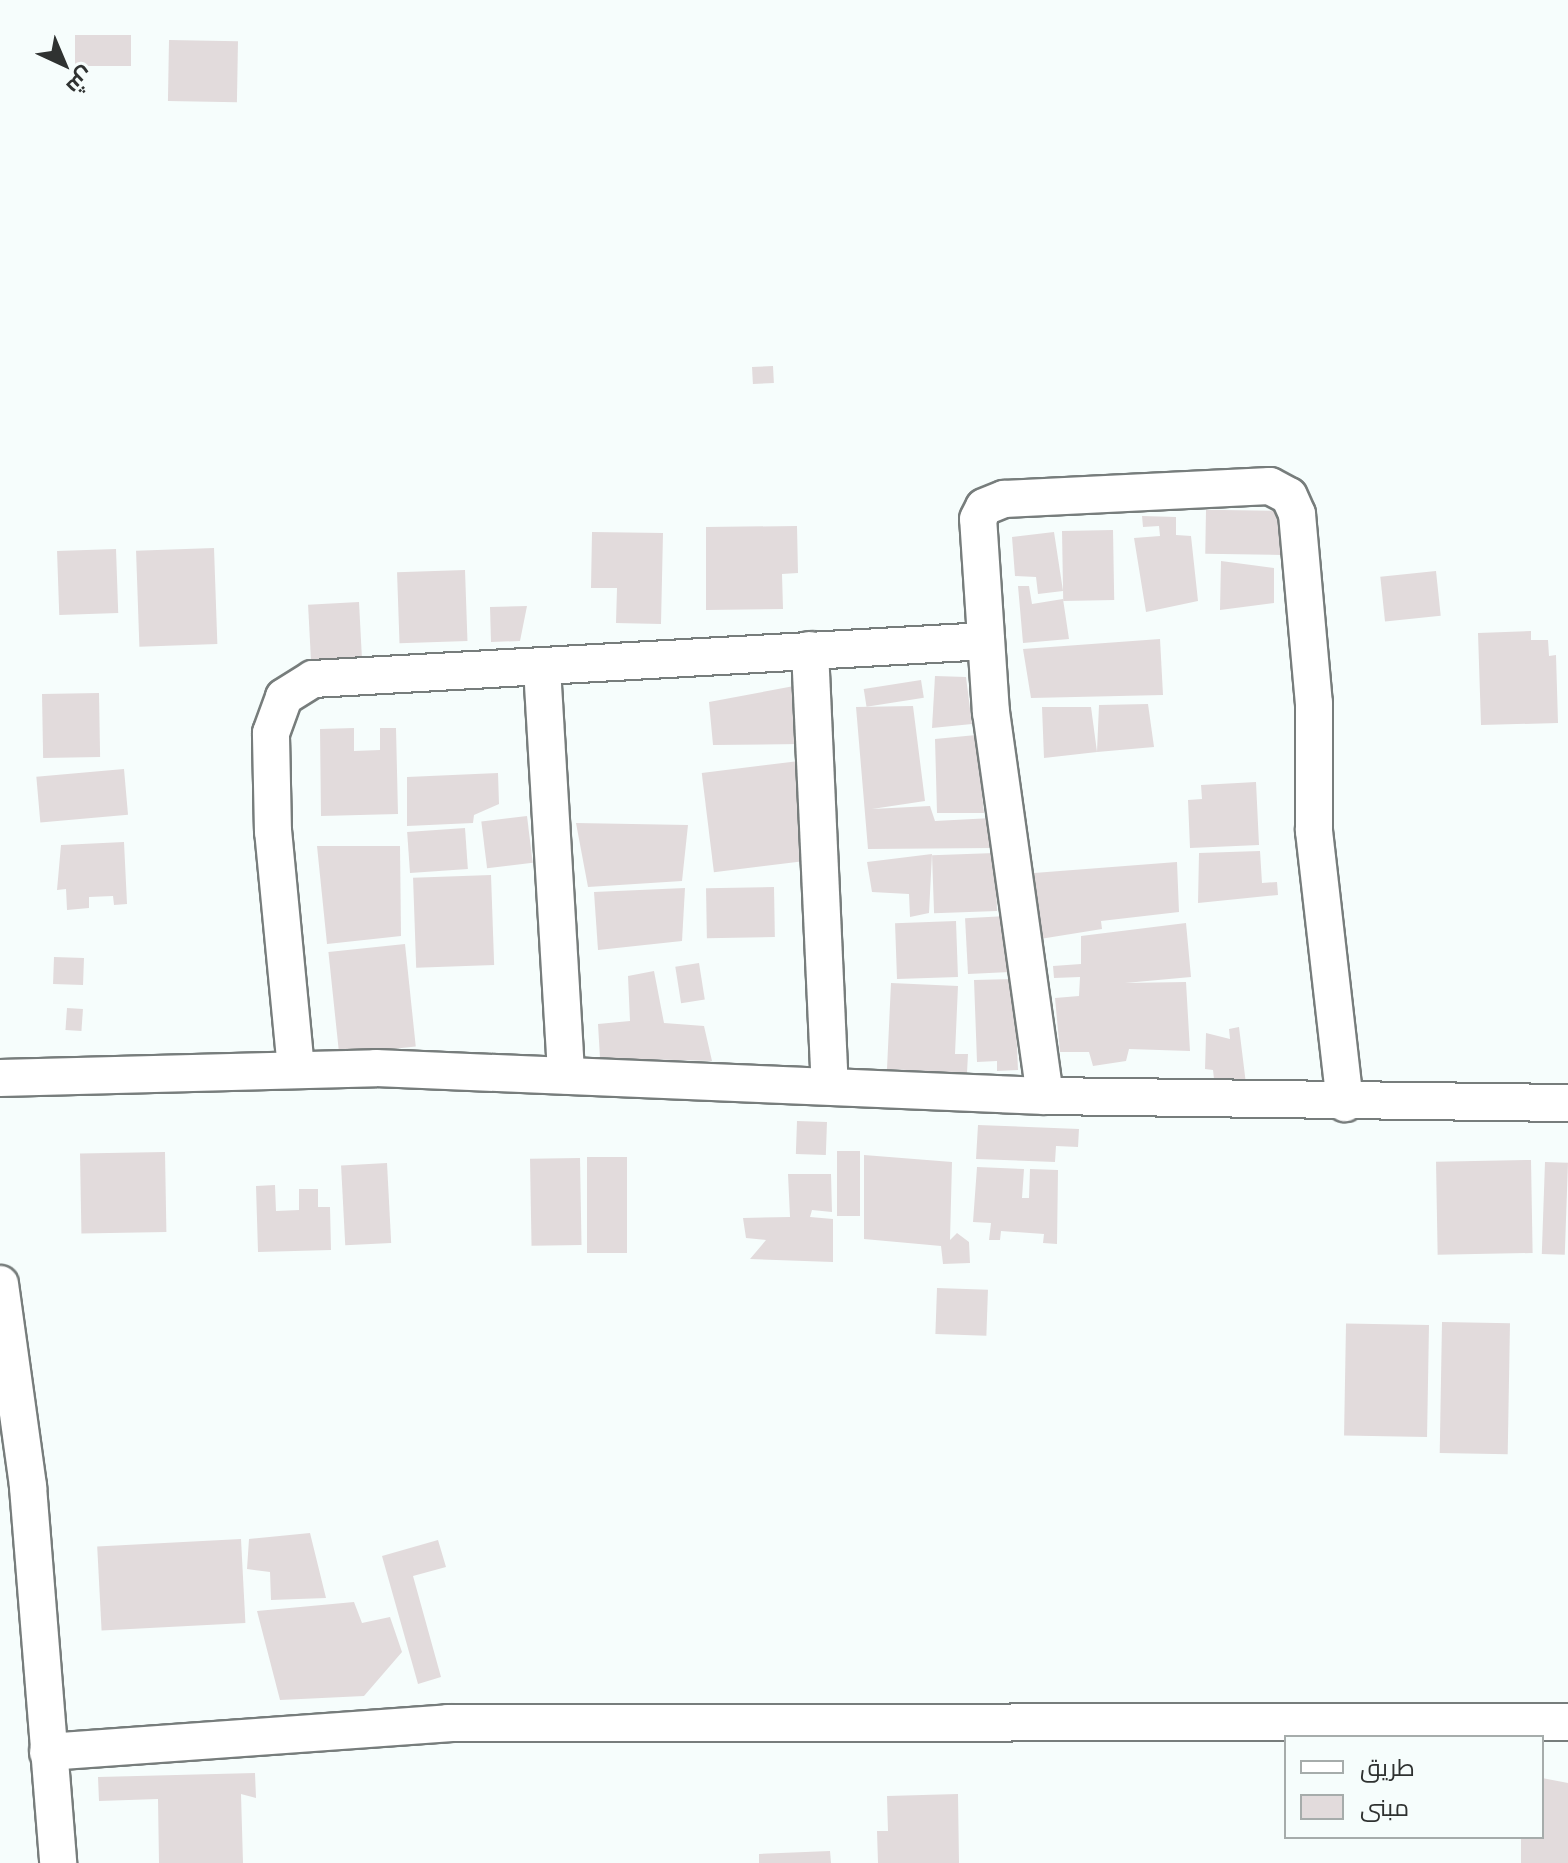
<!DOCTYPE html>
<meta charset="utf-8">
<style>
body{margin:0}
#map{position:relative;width:1568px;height:1863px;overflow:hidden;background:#f6fdfc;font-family:Commissioner,Cairo,sans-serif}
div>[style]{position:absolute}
.building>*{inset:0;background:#e2dbdc;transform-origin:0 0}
.roads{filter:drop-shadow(2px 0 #777d7c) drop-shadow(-2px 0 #777d7c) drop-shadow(0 2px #777d7c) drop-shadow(0 -2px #777d7c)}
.street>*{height:36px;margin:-18px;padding:0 18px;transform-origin:18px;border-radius:18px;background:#fff}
span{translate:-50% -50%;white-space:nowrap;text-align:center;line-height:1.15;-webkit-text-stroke:8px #f6fdfc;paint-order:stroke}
.legend{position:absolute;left:1284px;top:1735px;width:260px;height:104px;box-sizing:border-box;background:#f6fdfc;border:2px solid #a6acab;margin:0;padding:10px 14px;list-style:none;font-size:24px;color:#2f3231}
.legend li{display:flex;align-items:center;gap:16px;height:40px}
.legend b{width:40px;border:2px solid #a6acab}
.north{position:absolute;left:24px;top:24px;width:80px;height:80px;-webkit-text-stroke:6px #f6fdfc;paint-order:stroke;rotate:136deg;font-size:22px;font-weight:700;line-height:32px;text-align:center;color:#2f3231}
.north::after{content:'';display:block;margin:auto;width:28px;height:36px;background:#2f3231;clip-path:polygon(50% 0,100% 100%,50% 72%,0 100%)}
</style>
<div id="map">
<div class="building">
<i style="left:75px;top:35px;width:56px;height:31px"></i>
<i style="left:169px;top:40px;width:69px;height:61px;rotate:1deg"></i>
<i style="left:773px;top:366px;width:17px;height:21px;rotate:87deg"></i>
<i style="left:1283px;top:511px;width:44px;height:77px;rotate:91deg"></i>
<i style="clip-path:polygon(1142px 516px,1176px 517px,1176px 535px,1191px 536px,1198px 601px,1146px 612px,1134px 538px,1160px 536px,1159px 526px,1143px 527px)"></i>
<i style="clip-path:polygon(797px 526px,798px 573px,782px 574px,783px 609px,706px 610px,706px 527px)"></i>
<i style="left:1113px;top:530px;width:70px;height:51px;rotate:89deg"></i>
<i style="clip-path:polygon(592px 532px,663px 533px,661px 624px,616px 623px,617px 588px,591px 588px)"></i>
<i style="clip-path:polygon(1054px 532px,1063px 591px,1038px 594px,1036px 577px,1015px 576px,1012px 537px)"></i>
<i style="left:214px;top:548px;width:96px;height:78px;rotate:88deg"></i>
<i style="left:116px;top:549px;width:64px;height:59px;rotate:88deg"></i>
<i style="clip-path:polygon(1221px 561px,1274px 568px,1274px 603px,1220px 610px)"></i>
<i style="left:465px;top:570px;width:71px;height:68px;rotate:88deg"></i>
<i style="left:1436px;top:571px;width:45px;height:56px;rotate:84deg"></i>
<i style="clip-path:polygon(1018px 586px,1029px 586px,1032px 604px,1063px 599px,1069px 639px,1023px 643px)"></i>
<i style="left:359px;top:602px;width:58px;height:51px;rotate:87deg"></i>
<i style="clip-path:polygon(527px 606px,520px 641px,491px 642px,490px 607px)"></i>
<i style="clip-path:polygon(1531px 631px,1531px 640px,1548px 640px,1549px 656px,1556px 655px,1558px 723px,1481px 725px,1478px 633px)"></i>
<i style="clip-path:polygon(1160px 639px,1163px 695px,1031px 698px,1023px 649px)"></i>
<i style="clip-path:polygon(935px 676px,966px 677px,972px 724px,932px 728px)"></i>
<i style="left:921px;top:680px;width:18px;height:58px;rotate:81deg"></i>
<i style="clip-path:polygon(794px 686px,801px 744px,713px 745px,709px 702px)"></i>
<i style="left:99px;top:693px;width:64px;height:57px;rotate:89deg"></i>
<i style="clip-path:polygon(1148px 704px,1154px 747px,1097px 752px,1099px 705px)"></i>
<i style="clip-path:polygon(913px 706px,925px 801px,872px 809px,930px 806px,935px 821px,992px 818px,992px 848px,868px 849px,856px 707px)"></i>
<i style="clip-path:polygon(1042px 707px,1091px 707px,1097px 752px,1044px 758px)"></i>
<i style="clip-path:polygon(354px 728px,354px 751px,380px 750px,380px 728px,396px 728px,398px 814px,321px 816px,320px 729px)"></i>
<i style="clip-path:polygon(976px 735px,984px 813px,937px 813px,935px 739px)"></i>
<i style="left:799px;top:761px;width:100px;height:98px;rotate:83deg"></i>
<i style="left:124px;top:769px;width:46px;height:88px;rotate:85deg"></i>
<i style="clip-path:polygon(498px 773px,499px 804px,474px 815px,473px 823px,407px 826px,407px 777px)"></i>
<i style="clip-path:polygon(1256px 782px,1259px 845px,1190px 848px,1188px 800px,1202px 799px,1201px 785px)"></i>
<i style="left:527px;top:816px;width:47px;height:46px;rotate:83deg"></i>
<i style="clip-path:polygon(576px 823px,688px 825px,682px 881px,588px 887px)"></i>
<i style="left:465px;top:828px;width:41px;height:58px;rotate:86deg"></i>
<i style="clip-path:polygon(124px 842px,127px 904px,114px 905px,113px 896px,89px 897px,89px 908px,67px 910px,66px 889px,57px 890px,61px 845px)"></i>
<i style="clip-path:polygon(317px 846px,400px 846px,401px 936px,327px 944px)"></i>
<i style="clip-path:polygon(1260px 851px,1262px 883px,1277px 882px,1278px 895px,1198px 903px,1199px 853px)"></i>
<i style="left:995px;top:853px;width:58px;height:63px;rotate:88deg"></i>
<i style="clip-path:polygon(932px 854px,929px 913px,910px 917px,909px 894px,872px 892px,867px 862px)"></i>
<i style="clip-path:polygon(1177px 862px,1179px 912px,1101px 921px,1102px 929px,1040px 939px,1034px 873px)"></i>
<i style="left:491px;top:875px;width:90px;height:78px;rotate:88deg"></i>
<i style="left:774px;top:887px;width:50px;height:68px;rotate:89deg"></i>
<i style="clip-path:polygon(685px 888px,682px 941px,598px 950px,594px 892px)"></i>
<i style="left:1007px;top:916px;width:56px;height:42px;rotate:87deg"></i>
<i style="left:956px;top:921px;width:56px;height:61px;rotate:88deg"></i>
<i style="clip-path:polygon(1186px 923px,1191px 977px,1125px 983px,1186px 982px,1190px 1051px,1129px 1049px,1126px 1061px,1093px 1066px,1089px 1052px,1060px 1052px,1055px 998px,1079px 996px,1080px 977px,1054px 978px,1053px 966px,1081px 964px,1081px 936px)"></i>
<i style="left:405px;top:944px;width:103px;height:77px;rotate:84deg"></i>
<i style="left:54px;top:957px;width:30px;height:27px;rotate:2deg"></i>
<i style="left:699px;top:963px;width:37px;height:24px;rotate:81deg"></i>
<i style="clip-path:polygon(654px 971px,664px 1023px,704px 1026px,712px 1061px,600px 1058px,598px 1024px,630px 1021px,628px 976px)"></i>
<i style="clip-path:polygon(1014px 979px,1018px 1070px,997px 1071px,997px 1061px,977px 1062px,974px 980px)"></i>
<i style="clip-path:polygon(891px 983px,958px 986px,955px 1054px,968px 1054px,967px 1073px,887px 1069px)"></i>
<i style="left:67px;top:1008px;width:16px;height:22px;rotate:4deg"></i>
<i style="clip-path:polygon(1239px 1027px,1246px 1084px,1215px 1088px,1213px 1070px,1205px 1069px,1206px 1033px,1230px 1039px,1229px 1029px)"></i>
<i style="left:797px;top:1121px;width:30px;height:33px;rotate:2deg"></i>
<i style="clip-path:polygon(978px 1125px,1079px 1129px,1078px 1147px,1056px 1146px,1055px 1162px,976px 1159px)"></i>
<i style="left:837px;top:1151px;width:23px;height:65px"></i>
<i style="left:165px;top:1152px;width:80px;height:85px;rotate:89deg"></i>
<i style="clip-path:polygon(864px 1155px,952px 1162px,950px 1240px,957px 1233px,969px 1242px,970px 1263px,943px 1264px,941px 1246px,864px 1239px)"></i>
<i style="left:587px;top:1157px;width:40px;height:96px"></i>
<i style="left:580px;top:1158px;width:87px;height:50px;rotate:89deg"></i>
<i style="left:1531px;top:1160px;width:93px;height:95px;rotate:89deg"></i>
<i style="left:1545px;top:1162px;width:23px;height:92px;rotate:2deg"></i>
<i style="left:387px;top:1163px;width:80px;height:46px;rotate:87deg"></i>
<i style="clip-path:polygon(977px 1167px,1024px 1169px,1022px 1198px,1029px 1198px,1030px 1169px,1058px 1170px,1057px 1244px,1043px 1243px,1044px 1234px,1001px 1231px,1000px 1240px,989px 1240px,991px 1223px,973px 1222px)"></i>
<i style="clip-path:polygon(788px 1174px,831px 1174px,832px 1212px,812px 1210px,810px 1217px,833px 1219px,833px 1262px,750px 1259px,766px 1240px,746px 1238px,743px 1218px,790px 1217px)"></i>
<i style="clip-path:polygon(275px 1185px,276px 1211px,299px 1210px,299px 1189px,318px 1189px,318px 1207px,330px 1207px,331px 1250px,258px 1252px,256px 1186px)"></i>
<i style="left:937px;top:1288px;width:51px;height:46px;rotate:2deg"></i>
<i style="left:1442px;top:1322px;width:68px;height:131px;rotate:1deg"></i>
<i style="left:1429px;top:1325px;width:112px;height:83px;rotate:91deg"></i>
<i style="clip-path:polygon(310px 1533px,326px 1598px,271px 1600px,270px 1572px,247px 1569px,249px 1539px)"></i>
<i style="left:241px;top:1539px;width:84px;height:144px;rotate:87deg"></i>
<i style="clip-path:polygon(438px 1540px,446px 1567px,413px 1576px,441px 1677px,418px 1684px,382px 1556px)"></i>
<i style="clip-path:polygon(354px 1602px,362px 1623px,390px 1617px,402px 1652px,364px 1696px,280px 1700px,257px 1611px)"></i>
<i style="clip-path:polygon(255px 1773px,256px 1798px,241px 1794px,243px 1863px,159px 1863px,158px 1799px,99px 1801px,98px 1777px)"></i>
<i style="clip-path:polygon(1542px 1778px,1568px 1783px,1568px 1863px,1521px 1863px,1521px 1837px,1542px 1837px)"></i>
<i style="clip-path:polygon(958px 1794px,959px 1863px,878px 1863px,877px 1831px,888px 1831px,887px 1796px)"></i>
<i style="clip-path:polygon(830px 1851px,831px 1863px,759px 1863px,759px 1854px)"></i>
</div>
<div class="roads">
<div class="street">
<i style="left:810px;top:650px;width:434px;rotate:87.4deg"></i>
<i style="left:542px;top:668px;width:408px;rotate:86.6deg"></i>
<i style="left:296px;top:1069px;width:238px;rotate:-95.5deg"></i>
<i style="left:273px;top:832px;width:99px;rotate:-91.2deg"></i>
<i style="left:271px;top:733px;width:38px;rotate:-70deg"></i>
<i style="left:284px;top:697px;width:34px;rotate:-32deg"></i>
<i style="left:313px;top:679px;width:674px;rotate:-3.23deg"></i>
<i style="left:0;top:1078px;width:376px;rotate:-1.5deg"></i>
<i style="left:376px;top:1068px;width:670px;rotate:2.4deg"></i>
<i style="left:1045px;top:1096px;width:523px;rotate:0.77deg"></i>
<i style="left:1045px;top:1096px;width:387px;rotate:-98deg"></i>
<i style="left:991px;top:713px;width:194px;rotate:-93.8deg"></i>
<i style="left:978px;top:519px;width:13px;rotate:-63deg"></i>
<i style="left:984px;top:507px;width:22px;rotate:-22deg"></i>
<i style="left:1004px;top:499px;width:266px;rotate:-2.8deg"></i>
<i style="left:1270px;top:486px;width:21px;rotate:28deg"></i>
<i style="left:1289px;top:496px;width:20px;rotate:66deg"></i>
<i style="left:1297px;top:514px;width:190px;rotate:84.9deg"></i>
<i style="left:1314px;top:703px;width:128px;rotate:90deg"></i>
<i style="left:1314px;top:831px;width:274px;rotate:83.5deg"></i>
<i style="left:0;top:1284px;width:205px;rotate:82.1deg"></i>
<i style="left:28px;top:1487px;width:377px;rotate:85.4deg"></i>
<i style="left:48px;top:1752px;width:401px;rotate:-4.1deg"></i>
<i style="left:448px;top:1723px;width:1120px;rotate:-0.05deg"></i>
</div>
</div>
<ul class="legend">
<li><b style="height:10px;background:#fff"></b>طريق</li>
<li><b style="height:22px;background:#e2dbdc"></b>مبنى</li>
</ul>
<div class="north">ش</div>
</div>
